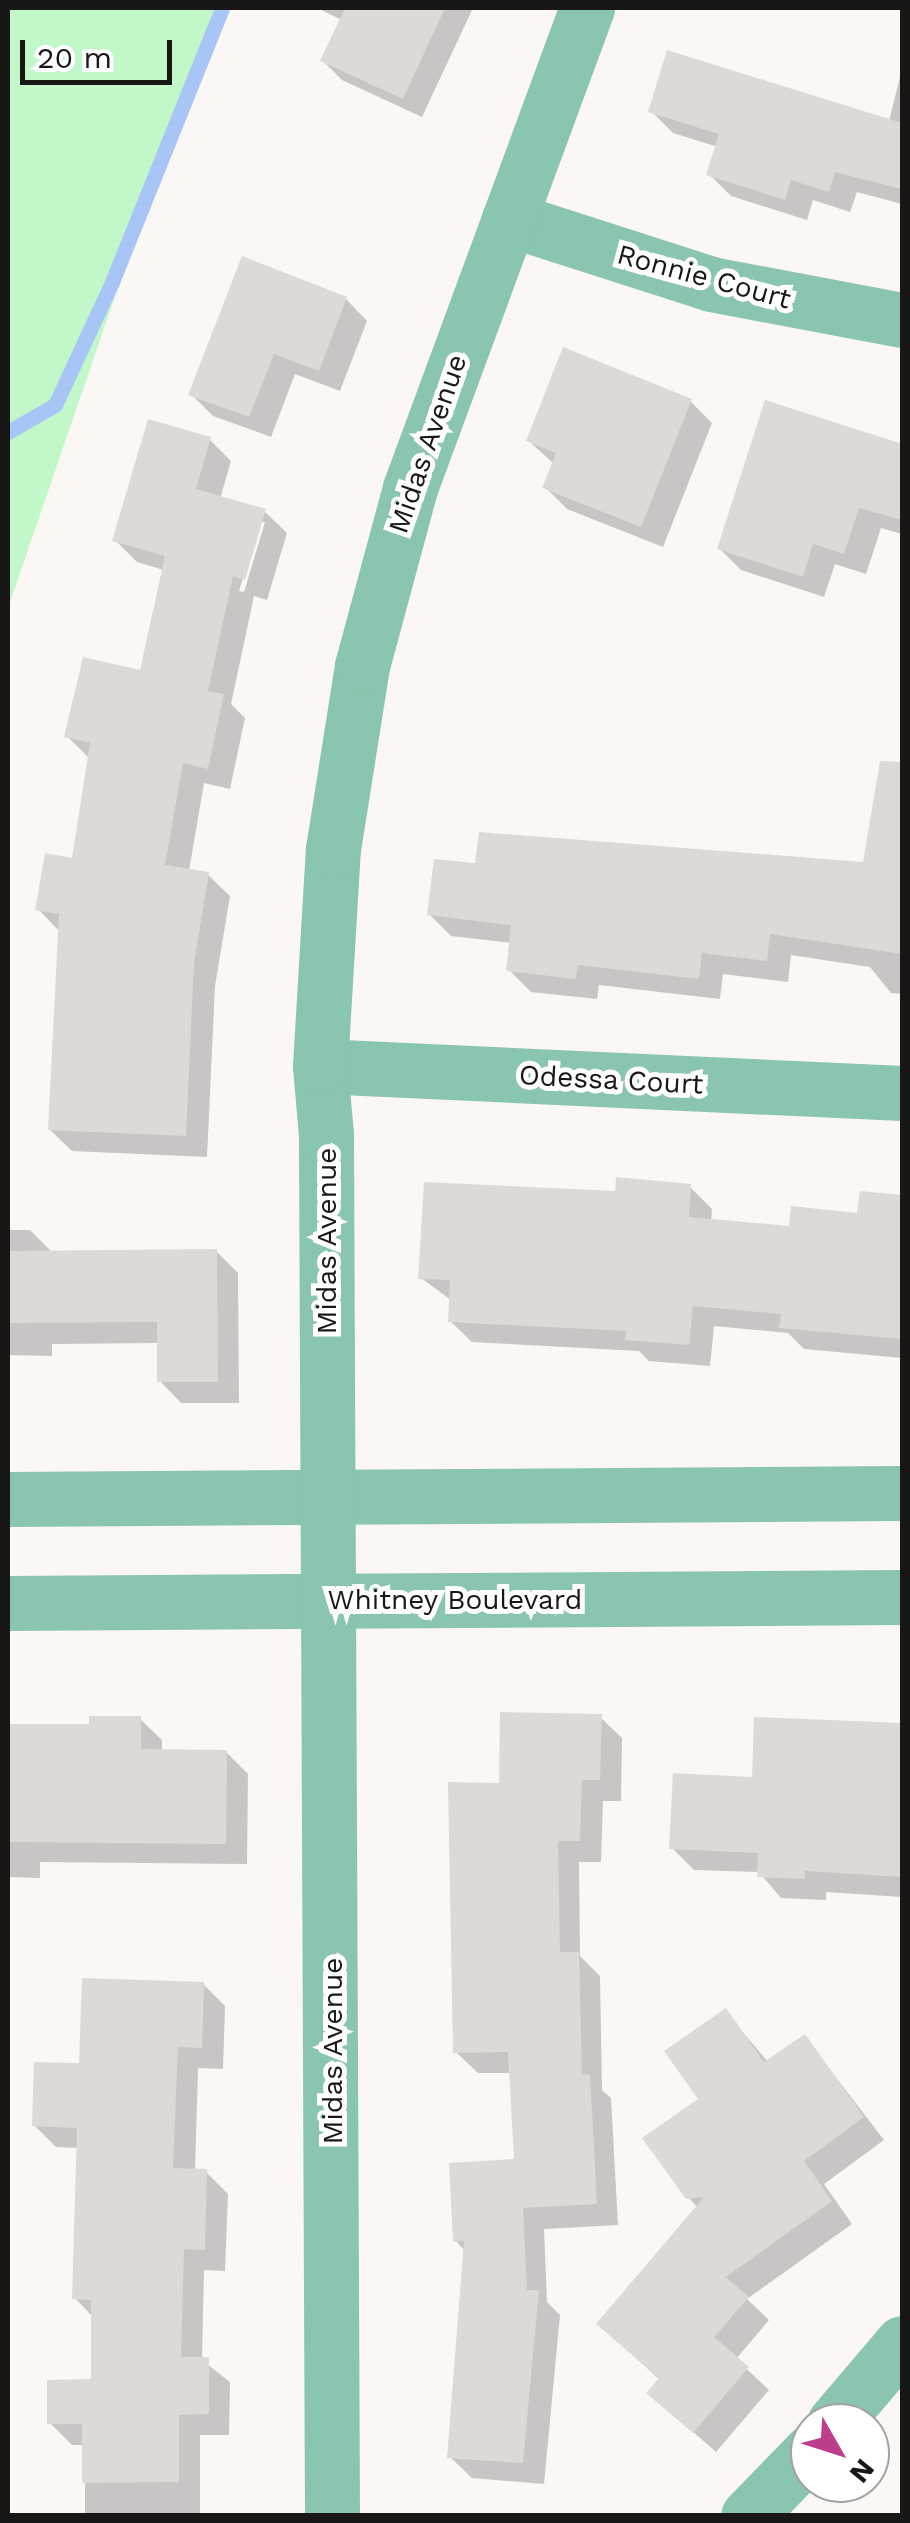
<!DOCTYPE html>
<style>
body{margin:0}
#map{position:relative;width:910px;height:2523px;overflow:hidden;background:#faf7f5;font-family:"Work Sans",sans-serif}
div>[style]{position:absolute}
.green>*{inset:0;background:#c2f7ca}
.shadow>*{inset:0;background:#0003}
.stream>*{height:15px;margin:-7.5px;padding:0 7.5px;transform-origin:7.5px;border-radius:7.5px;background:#a8c6f5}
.building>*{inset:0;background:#dcd9d7}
.minor>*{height:55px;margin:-27.5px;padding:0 27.5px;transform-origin:27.5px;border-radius:27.5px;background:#8ac5af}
span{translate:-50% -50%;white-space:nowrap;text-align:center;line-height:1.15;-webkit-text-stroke:10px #fff;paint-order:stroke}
.street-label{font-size:28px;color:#181716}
.frame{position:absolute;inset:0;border:10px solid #181716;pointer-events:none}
.north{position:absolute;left:790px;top:2403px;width:100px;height:100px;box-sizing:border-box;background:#fff;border:2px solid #a3a2a2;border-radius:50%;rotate:129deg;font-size:28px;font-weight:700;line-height:40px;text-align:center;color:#181716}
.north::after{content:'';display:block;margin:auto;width:35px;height:45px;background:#bc3e8d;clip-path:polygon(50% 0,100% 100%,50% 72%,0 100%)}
.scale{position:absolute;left:20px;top:40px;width:152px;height:45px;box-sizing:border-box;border:5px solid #181716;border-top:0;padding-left:12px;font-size:30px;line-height:35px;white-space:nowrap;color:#181716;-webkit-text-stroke:8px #fff;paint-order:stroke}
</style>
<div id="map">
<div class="green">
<i style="clip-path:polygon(8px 8px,214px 8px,8px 608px)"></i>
</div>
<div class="shadow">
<i style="clip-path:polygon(317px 8px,473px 8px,422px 117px,342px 80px,323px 61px,342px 20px)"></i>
<i style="clip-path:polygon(901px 73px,902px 204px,857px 192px,850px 212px,813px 200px,807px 220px,731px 196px,709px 174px,718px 147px,673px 133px,651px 111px,889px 121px)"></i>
<i style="clip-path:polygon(346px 299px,367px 321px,340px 391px,295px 374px,271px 437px,213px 416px,191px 394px)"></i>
<i style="clip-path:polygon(690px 401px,712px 423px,663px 547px,567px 509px,545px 487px,554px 464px,529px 441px)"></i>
<i style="clip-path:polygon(766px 403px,902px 444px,902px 534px,881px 528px,866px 574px,835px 564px,824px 597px,741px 570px,719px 548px)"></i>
<i style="clip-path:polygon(evenodd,209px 439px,231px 461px,220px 499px,265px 512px,287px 533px,267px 600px,254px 596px,231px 704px,245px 718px,230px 789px,204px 783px,189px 871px,208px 875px,230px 896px,215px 986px,207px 1157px,72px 1151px,50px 1130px,60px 932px,38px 909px,74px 861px,90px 759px,67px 736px,141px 673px,164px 570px,137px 562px,115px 540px,209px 439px,260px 522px,265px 522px,244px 592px,239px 591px,260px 522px)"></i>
<i style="clip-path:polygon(878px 784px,902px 788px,902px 994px,891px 993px,870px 967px,791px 955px,788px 982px,723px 974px,720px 999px,599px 985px,597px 999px,531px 992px,509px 970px,512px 943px,451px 936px,429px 914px,477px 866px,865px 865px)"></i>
<i style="clip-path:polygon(690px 1187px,712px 1209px,711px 1222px,791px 1229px,860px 1215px,862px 1194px,902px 1198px,902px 1358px,804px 1349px,788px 1333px,714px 1326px,710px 1366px,649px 1361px,639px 1351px,472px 1342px,450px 1321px,451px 1300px,421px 1278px,618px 1194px)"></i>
<i style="clip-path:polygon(8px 1230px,30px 1230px,53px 1253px,216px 1251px,238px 1273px,239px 1403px,181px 1403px,160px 1381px,159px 1343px,52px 1344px,52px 1356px,8px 1355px)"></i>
<i style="clip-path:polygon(600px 1717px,622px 1738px,621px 1801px,603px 1801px,601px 1862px,579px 1862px,580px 1956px,600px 1976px,602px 2090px,611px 2098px,618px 2225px,544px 2229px,547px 2302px,560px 2315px,544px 2484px,472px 2478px,450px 2457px,465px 2251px,456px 2241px,516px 2162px,511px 2073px,478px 2073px,456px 2052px,501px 1786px)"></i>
<i style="clip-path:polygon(140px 1719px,162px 1740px,162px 1752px,226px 1752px,248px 1774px,247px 1864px,40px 1862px,40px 1878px,8px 1877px,8px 1727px,92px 1727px)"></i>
<i style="clip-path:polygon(757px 1720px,902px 1726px,902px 1897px,826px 1892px,826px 1900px,781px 1898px,759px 1872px,694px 1870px,672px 1848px,754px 1780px)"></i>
<i style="clip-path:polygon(203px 1984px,225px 2006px,223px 2069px,198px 2068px,195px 2172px,206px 2172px,228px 2194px,225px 2271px,204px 2270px,202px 2360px,230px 2382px,229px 2435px,200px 2435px,200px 2516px,85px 2516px,85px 2445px,72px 2445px,50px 2423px,94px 2382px,93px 2317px,75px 2298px,79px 2148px,56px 2147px,34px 2125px,81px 2066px)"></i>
<i style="clip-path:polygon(725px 2011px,768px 2062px,805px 2037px,884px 2140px,824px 2184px,852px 2224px,747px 2299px,769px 2320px,736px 2359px,769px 2390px,716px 2452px,649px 2393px,660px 2380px,599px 2324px,698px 2208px,688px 2197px,701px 2099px)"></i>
</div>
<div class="stream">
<i style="left:8px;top:432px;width:54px;rotate:-29.9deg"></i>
<i style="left:55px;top:405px;width:136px;rotate:-65.1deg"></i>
<i style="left:112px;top:282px;width:295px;rotate:-68.1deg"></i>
</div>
<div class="building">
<i style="clip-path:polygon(345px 8px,445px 8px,403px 99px,320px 61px)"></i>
<i style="clip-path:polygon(667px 50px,902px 123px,902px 189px,835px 172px,829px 192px,791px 180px,785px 200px,706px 175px,719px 134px,648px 112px)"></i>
<i style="clip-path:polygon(242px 256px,347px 297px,319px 371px,274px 354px,249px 417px,188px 395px)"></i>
<i style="clip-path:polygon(563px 347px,692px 399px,641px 527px,542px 488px,556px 453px,526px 441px)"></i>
<i style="clip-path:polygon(765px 400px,902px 444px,902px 520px,859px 508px,844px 554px,813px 544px,803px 577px,717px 549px)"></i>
<i style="clip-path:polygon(148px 419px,211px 437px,196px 489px,266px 509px,245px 580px,233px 576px,208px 691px,224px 694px,208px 769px,183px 763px,165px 865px,209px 872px,194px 963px,186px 1136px,48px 1130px,59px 914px,35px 910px,45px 853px,72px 858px,90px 743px,64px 737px,83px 657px,140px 670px,165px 556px,112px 541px)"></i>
<i style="clip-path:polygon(880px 761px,902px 762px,902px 954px,770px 934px,767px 961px,702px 953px,699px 979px,578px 965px,576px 979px,506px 971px,511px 925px,427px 915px,434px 859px,475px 863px,479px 832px,863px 862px)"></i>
<i style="clip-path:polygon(616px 1177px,691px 1184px,689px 1217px,789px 1226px,791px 1206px,857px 1213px,860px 1191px,902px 1195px,902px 1339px,779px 1328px,781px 1314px,693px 1306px,689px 1345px,625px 1340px,626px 1331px,448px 1322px,450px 1280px,418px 1279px,424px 1182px,615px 1191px)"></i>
<i style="clip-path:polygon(217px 1249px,218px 1382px,157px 1382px,157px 1322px,8px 1323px,8px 1251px)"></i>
<i style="clip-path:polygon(500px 1712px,602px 1714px,600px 1780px,582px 1780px,580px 1841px,558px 1841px,560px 1952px,579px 1952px,582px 2075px,590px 2074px,597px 2204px,523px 2208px,527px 2290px,539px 2290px,523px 2463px,447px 2458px,464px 2241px,453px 2242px,449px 2163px,514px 2159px,508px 2052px,453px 2053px,448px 1782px,499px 1783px)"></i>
<i style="clip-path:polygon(89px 1716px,141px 1716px,141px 1749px,227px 1750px,226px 1844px,8px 1842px,8px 1724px,89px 1724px)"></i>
<i style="clip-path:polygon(754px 1717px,902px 1723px,902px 1877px,805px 1871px,805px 1879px,757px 1877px,758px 1853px,669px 1849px,673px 1773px,752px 1777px)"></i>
<i style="clip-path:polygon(82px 1978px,204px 1982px,202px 2048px,178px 2047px,173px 2168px,207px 2169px,205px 2250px,184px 2249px,181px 2357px,209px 2357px,209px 2414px,179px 2415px,179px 2482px,82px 2483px,82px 2424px,47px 2424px,47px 2380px,91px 2379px,91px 2300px,72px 2299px,77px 2128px,32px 2126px,34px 2062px,79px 2063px)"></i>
<i style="clip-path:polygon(726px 2008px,764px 2062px,805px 2034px,864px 2117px,804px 2161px,832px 2201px,726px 2277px,749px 2297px,714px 2337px,749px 2367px,693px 2433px,646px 2393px,659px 2378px,596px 2324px,704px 2197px,686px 2199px,642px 2138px,698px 2099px,664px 2051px)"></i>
</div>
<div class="minor">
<i style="left:509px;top:219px;width:212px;rotate:17.8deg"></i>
<i style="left:711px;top:284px;width:194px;rotate:10.7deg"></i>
<i style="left:320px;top:1066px;width:583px;rotate:2.66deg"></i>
<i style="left:8px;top:1499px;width:894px;rotate:-0.38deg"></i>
<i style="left:8px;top:1603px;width:894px;rotate:-0.38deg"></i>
<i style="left:834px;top:2423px;width:105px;rotate:-49.6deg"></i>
<i style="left:332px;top:2516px;width:1381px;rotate:-90.25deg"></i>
<i style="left:326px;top:1135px;width:69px;rotate:-95deg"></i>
<i style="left:320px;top:1066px;width:217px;rotate:-86.6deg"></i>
<i style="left:333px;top:849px;width:185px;rotate:-81deg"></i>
<i style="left:362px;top:666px;width:184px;rotate:-74.9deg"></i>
<i style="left:410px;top:488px;width:512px;rotate:-69.76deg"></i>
<i style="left:748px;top:2516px;width:89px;rotate:-45.9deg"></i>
</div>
<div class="street-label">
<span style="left:704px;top:277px;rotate:15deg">Ronnie Court</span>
<span style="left:428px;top:444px;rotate:-71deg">Midas Avenue</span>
<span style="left:611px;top:1080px;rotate:3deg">Odessa Court</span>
<span style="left:327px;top:1241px;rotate:-90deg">Midas Avenue</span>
<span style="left:455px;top:1600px">Whitney Boulevard</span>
<span style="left:333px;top:2051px;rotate:-90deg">Midas Avenue</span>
</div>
<div class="frame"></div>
<div class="north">N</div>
<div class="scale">20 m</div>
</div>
